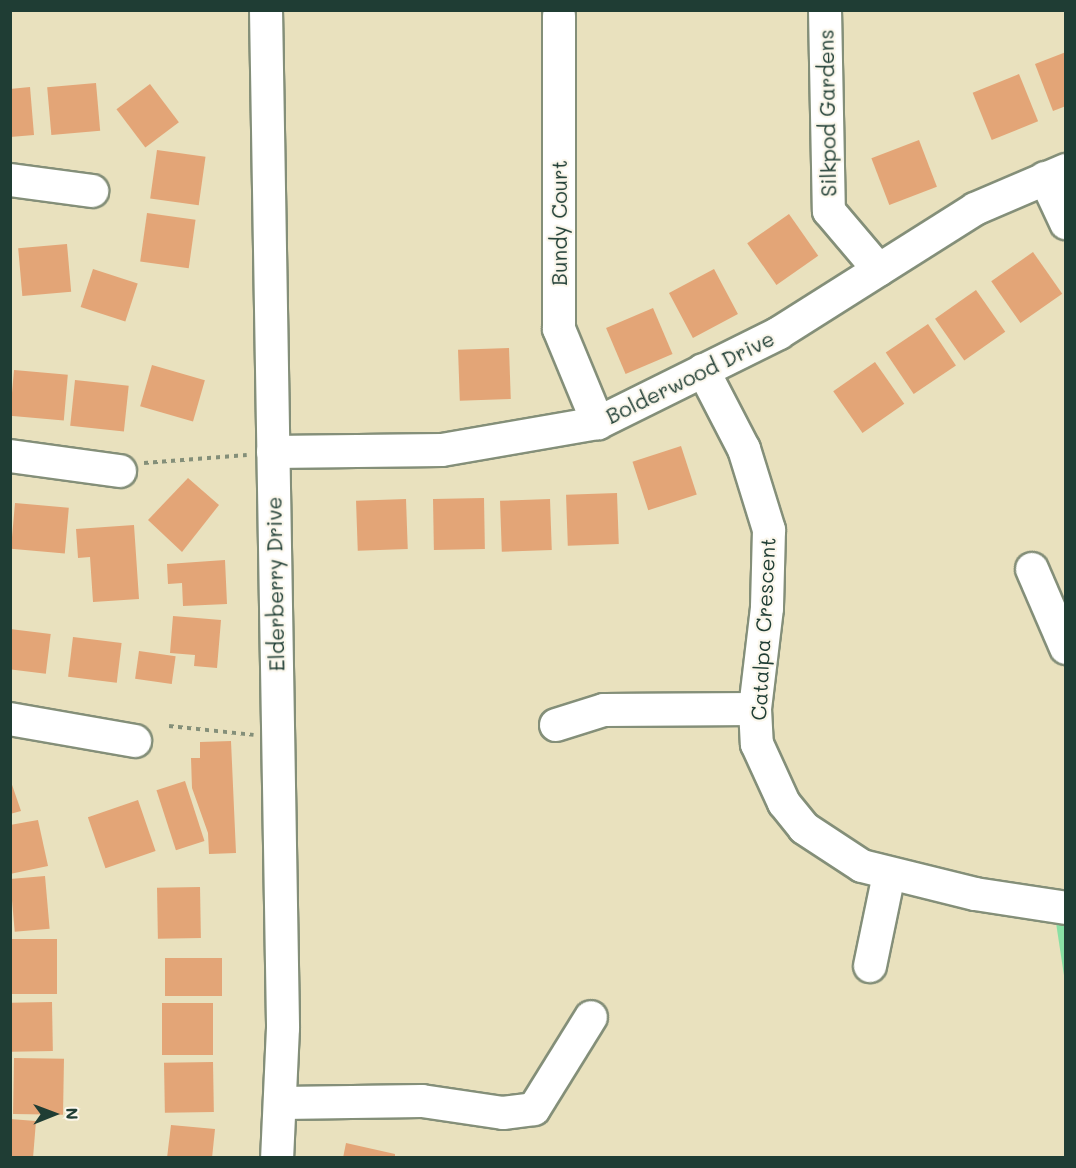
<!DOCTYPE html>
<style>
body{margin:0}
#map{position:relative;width:1076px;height:1168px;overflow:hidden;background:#e9e1be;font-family:Mali,sans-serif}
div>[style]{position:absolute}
.green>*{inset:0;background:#89e0a4}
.building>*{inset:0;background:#e3a577;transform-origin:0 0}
.path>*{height:4px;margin-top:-2px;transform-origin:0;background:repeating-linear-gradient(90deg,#848f79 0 4.5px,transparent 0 9px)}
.roads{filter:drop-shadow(2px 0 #848f79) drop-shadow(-2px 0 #848f79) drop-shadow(0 2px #848f79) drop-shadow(0 -2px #848f79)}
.minor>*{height:32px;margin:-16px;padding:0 16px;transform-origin:16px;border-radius:16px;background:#fff}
span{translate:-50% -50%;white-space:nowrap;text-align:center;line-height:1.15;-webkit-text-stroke:4.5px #fbf7ec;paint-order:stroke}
.street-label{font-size:21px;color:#1f3d34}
.frame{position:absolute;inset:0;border:12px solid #1f3d34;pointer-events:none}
.north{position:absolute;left:24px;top:1084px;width:60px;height:60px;-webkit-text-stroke:4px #fbf7ec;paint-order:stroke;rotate:89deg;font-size:16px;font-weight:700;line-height:24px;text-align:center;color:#1f3d34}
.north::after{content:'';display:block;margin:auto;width:21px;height:27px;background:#1f3d34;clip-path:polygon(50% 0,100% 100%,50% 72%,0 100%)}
</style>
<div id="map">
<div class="green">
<i style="clip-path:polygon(1053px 903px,1065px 903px,1065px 982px)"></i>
</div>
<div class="building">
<i style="clip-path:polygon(1066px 52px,1066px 106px,1053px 111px,1035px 64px)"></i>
<i style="left:1019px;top:74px;width:51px;height:50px;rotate:68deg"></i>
<i style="left:96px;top:83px;width:48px;height:49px;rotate:85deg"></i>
<i style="left:150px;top:84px;width:48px;height:42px;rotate:53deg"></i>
<i style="clip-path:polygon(30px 87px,34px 135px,10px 137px,10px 89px)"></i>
<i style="left:919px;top:140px;width:50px;height:51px;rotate:69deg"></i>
<i style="left:157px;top:150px;width:49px;height:49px;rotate:8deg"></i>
<i style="left:147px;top:213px;width:49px;height:49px;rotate:8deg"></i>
<i style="left:789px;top:214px;width:51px;height:51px;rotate:55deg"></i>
<i style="left:67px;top:244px;width:48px;height:49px;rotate:85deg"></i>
<i style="left:1033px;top:252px;width:51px;height:51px;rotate:55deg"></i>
<i style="left:93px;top:269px;width:47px;height:40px;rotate:18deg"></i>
<i style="left:714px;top:269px;width:51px;height:51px;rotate:62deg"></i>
<i style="left:976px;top:290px;width:51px;height:50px;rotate:55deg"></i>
<i style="left:653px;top:308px;width:50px;height:51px;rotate:67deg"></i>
<i style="left:928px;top:324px;width:50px;height:51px;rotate:56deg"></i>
<i style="left:509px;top:348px;width:51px;height:51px;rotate:88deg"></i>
<i style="left:875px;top:362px;width:51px;height:51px;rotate:55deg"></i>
<i style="left:152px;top:365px;width:55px;height:43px;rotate:16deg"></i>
<i style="left:14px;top:370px;width:54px;height:46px;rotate:5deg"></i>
<i style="left:75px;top:380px;width:54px;height:46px;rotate:6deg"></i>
<i style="left:681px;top:446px;width:51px;height:51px;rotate:72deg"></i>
<i style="clip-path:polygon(188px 478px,219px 505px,182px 552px,148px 520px)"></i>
<i style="left:617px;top:493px;width:51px;height:51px;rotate:88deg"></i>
<i style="left:484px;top:498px;width:51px;height:51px;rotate:89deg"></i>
<i style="left:406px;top:499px;width:50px;height:50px;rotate:88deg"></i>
<i style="left:550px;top:499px;width:51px;height:50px;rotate:88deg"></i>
<i style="left:15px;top:503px;width:54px;height:46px;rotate:5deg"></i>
<i style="clip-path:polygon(134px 525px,139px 599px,93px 602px,90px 557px,78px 558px,76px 529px)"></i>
<i style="clip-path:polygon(225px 560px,227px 604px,183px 606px,182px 583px,168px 584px,167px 564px)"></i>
<i style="clip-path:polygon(173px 616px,221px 620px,217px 668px,194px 666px,195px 655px,170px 653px)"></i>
<i style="left:10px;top:629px;width:41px;height:40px;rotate:7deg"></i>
<i style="left:73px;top:637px;width:49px;height:40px;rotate:7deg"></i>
<i style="left:139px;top:651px;width:37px;height:28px;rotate:8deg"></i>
<i style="clip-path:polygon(231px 741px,236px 853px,209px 854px,208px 833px,192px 788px,191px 758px,200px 758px,200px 742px)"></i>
<i style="clip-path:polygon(10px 779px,21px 811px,10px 814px)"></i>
<i style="left:185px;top:781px;width:63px;height:30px;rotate:72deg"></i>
<i style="left:138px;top:800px;width:54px;height:53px;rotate:71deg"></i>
<i style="clip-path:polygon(38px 820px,48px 866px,10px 874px,10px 825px)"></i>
<i style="left:45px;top:876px;width:53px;height:35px;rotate:85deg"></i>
<i style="left:200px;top:887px;width:51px;height:43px;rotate:89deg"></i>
<i style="left:12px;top:939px;width:45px;height:55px"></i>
<i style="left:222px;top:958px;width:38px;height:57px;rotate:90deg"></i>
<i style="left:52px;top:1002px;width:49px;height:41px;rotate:89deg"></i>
<i style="left:213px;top:1003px;width:52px;height:51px;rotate:90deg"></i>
<i style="left:14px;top:1058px;width:50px;height:56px;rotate:1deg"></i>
<i style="left:213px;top:1062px;width:50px;height:49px;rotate:89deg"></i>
<i style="clip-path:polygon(10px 1119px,36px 1121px,33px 1158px,10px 1158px)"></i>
<i style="clip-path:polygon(171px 1125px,215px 1129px,212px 1158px,167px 1158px)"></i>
<i style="clip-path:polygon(346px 1143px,395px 1154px,395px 1158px,343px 1158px)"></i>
</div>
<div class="path">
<i style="left:144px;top:463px;width:103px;rotate:-4.4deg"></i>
<i style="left:169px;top:726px;width:85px;rotate:6deg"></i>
</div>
<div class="roads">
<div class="minor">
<i style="left:266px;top:10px;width:1018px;rotate:89.04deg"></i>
<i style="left:283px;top:1028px;width:130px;rotate:92.6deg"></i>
<i style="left:825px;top:10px;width:201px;rotate:88.9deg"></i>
<i style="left:829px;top:211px;width:77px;rotate:49.7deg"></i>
<i style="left:559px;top:16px;width:313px;rotate:90deg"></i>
<i style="left:559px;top:329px;width:102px;rotate:67.5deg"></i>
<i style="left:1045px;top:178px;width:50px;rotate:65deg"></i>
<i style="left:10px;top:180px;width:83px;rotate:7.6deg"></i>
<i style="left:703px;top:370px;width:89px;rotate:62.6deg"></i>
<i style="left:744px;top:449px;width:85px;rotate:72.8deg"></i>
<i style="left:769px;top:530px;width:78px;rotate:91.5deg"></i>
<i style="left:767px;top:608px;width:102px;rotate:96.8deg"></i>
<i style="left:755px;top:709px;width:35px;rotate:87deg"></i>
<i style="left:757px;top:744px;width:65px;rotate:65.4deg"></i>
<i style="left:784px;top:803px;width:32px;rotate:51deg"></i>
<i style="left:804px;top:828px;width:69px;rotate:33.2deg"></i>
<i style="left:862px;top:866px;width:116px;rotate:13.9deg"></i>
<i style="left:975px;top:894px;width:92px;rotate:8.7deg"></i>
<i style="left:273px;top:452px;width:169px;rotate:-0.7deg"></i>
<i style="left:442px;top:450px;width:158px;rotate:-9.8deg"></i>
<i style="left:598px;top:423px;width:202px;rotate:-26.4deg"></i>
<i style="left:779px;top:333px;width:232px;rotate:-32.3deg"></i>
<i style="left:975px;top:209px;width:99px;rotate:-23.2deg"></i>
<i style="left:10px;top:456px;width:111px;rotate:7.8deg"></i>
<i style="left:1032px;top:569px;width:86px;rotate:66.7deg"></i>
<i style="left:10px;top:719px;width:127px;rotate:10deg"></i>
<i style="left:556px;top:725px;width:50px;rotate:-17.4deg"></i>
<i style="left:604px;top:710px;width:151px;rotate:-0.4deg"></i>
<i style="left:870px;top:966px;width:94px;rotate:-78.3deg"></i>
<i style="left:282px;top:1103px;width:140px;rotate:-0.8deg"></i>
<i style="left:422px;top:1101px;width:82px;rotate:8.4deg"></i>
<i style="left:503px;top:1113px;width:31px;rotate:-7deg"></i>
<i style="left:534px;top:1109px;width:108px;rotate:-58.2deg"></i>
</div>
</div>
<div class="street-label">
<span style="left:827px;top:113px;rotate:-91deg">Silkpod Gardens</span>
<span style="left:559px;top:223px;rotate:-90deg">Bundy Court</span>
<span style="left:690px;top:377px;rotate:-26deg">Bolderwood Drive</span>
<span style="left:275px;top:584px;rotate:-91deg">Elderberry Drive</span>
<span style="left:763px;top:629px;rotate:-87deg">Catalpa Crescent</span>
</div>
<div class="frame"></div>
<div class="north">N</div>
</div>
